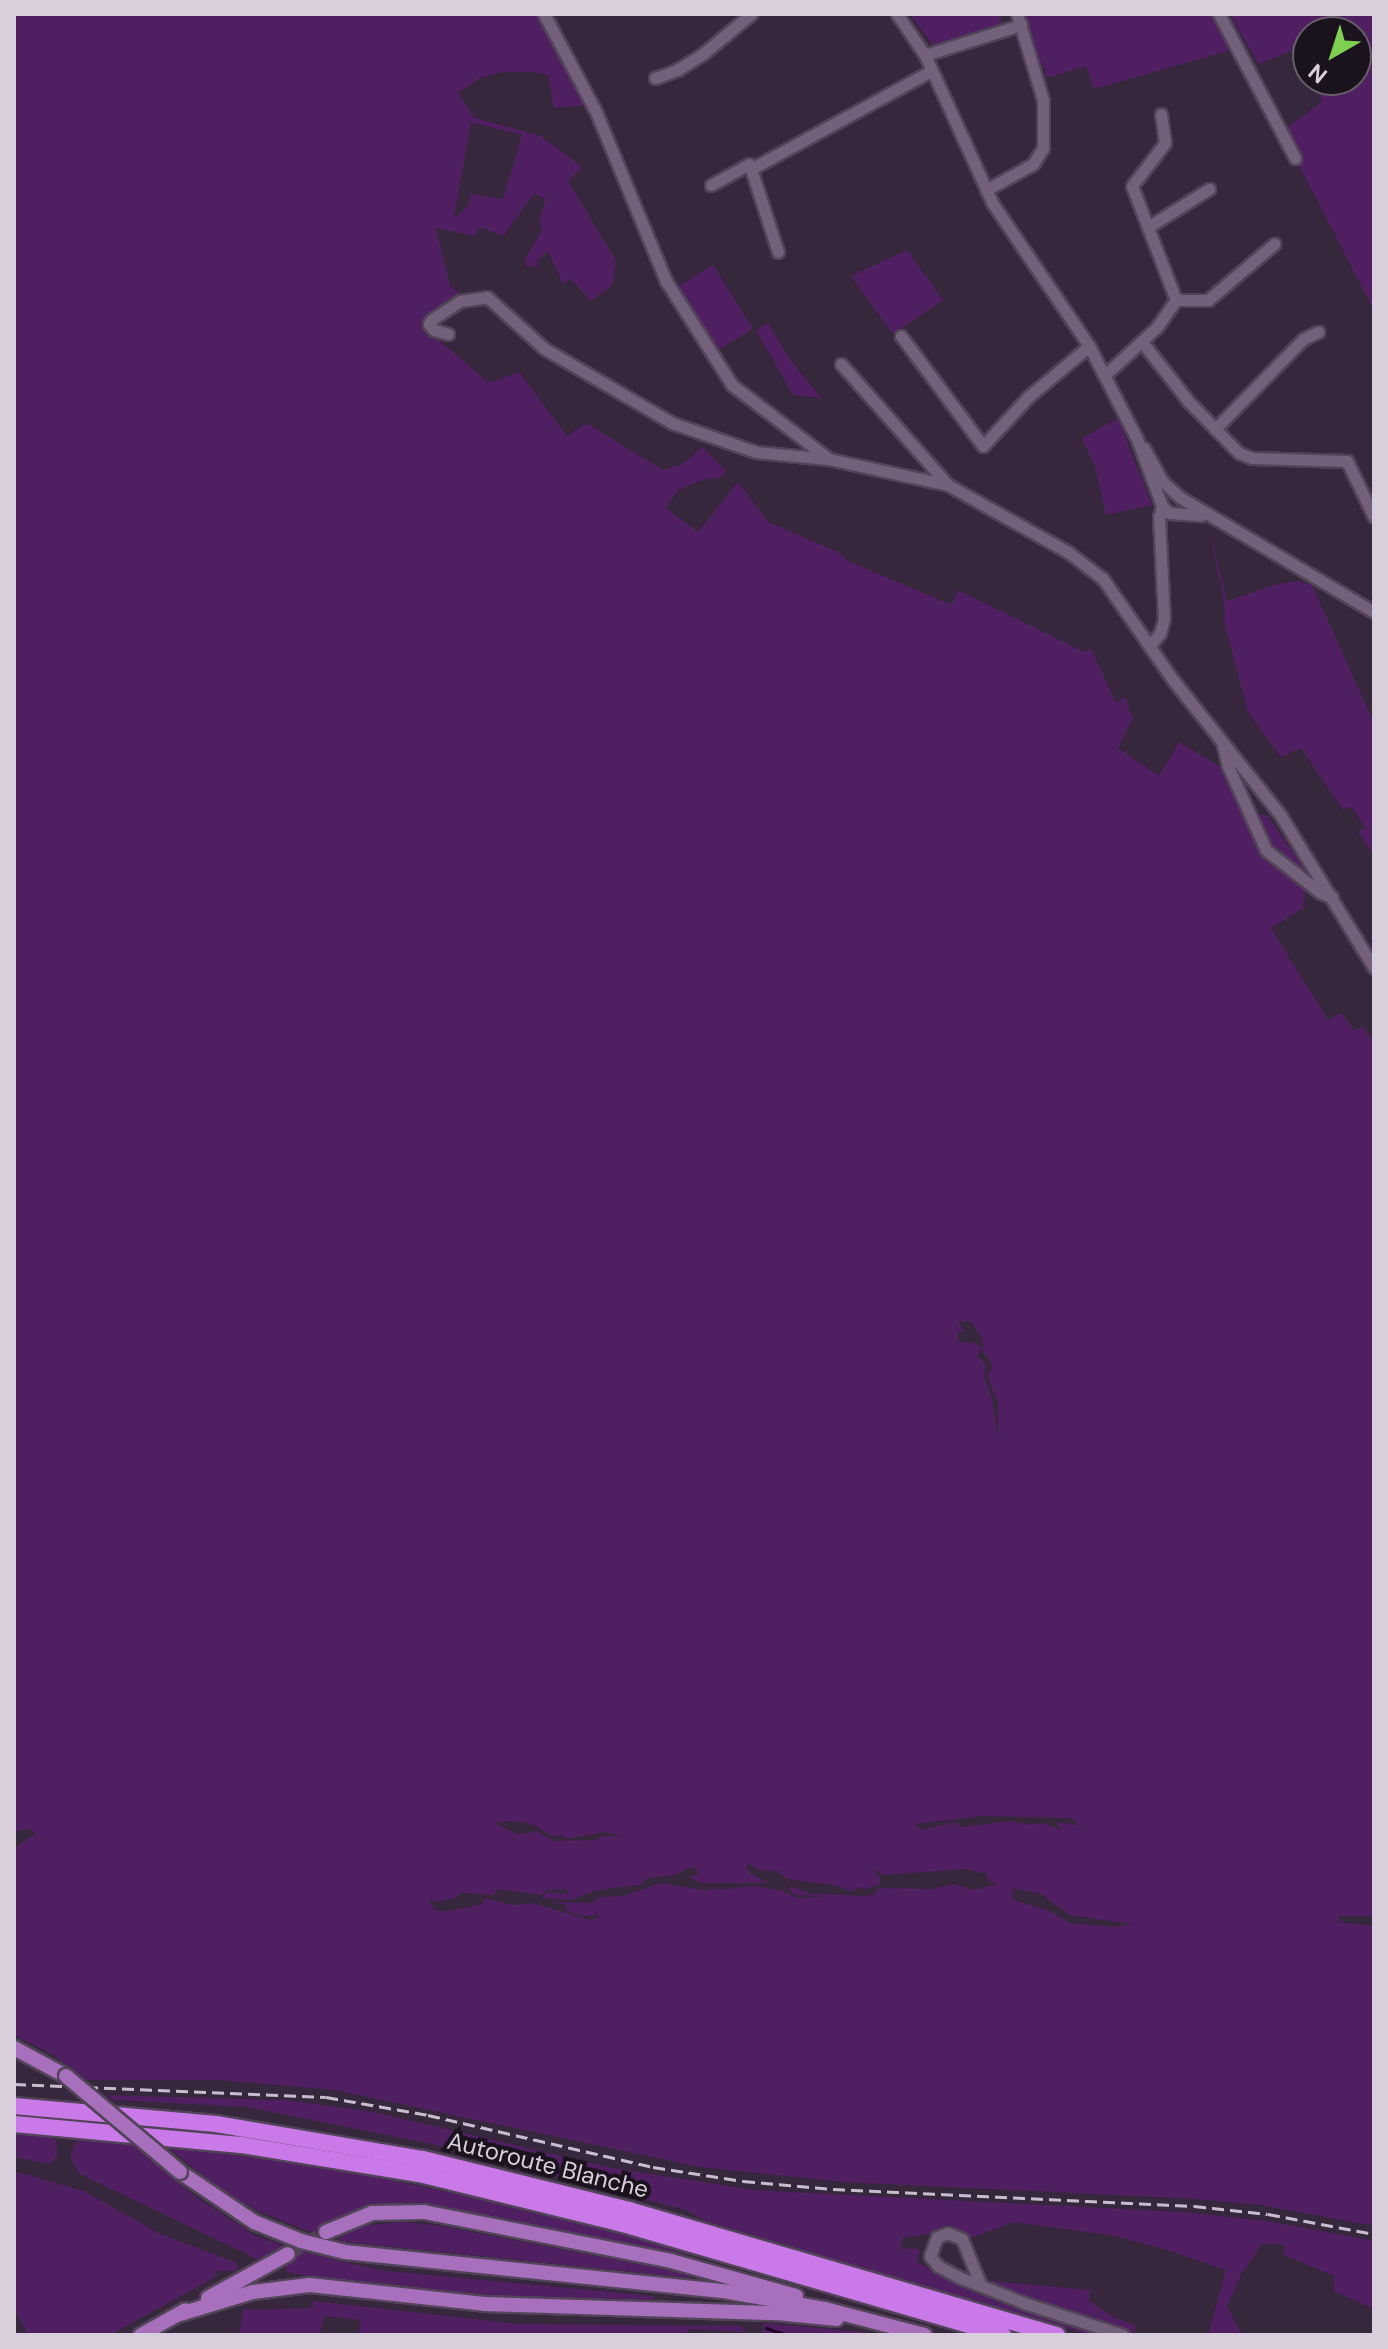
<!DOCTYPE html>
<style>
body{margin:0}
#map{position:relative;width:1388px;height:2349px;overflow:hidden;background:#37273d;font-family:"DM Sans",sans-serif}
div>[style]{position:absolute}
.green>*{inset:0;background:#501f62;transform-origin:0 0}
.stream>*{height:3px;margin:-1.5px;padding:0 1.5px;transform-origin:1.5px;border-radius:1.5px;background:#1f0428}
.major-tunnel>*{height:14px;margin-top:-7px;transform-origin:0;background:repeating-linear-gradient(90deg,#4f4055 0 14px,transparent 0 21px)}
.roads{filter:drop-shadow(2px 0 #524458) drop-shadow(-2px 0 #524458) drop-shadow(0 2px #524458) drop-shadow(0 -2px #524458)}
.minor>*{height:11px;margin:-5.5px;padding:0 5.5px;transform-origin:5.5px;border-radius:5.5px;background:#73617b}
.major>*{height:14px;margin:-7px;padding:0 7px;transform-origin:7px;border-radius:7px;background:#a76fbc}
.highway>*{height:16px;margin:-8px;padding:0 8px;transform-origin:8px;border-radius:8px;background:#c979e8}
.rail>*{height:3px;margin-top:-1.5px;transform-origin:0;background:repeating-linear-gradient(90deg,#c8bdcc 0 12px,transparent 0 18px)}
.bridges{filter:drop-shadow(2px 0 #524458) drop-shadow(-2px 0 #524458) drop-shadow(0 2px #524458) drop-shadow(0 -2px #524458)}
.major-bridge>*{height:14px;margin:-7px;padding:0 7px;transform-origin:7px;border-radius:7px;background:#a76fbc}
span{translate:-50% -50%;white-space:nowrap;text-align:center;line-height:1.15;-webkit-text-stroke:8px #1a131d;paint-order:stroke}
.street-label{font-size:24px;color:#d8cedc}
.frame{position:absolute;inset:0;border:16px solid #d8cedc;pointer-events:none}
.north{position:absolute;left:1292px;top:16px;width:80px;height:80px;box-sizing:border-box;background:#1a131d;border:2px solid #665e69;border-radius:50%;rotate:219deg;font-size:22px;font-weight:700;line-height:32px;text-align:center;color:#d8cedc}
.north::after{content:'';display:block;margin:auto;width:28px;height:36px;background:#7fd052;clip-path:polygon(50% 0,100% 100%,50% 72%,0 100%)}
</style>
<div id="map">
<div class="green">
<i style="clip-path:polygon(evenodd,14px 14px,537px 14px,589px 105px,554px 108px,548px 75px,534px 72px,502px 72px,480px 78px,458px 93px,475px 118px,541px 136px,582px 167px,568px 181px,616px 261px,612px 285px,591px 301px,571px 279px,563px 284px,548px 251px,537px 261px,538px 267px,526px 266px,525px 259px,542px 230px,539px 221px,546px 199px,534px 194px,503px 236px,480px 227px,475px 236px,436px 228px,450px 286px,462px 295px,421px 325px,489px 383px,519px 372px,567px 436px,586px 423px,663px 470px,683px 464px,702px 447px,726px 471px,719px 478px,704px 479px,678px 490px,666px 508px,698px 532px,738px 482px,768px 522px,838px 552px,848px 561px,952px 605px,958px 590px,1084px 652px,1091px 649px,1116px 703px,1125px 697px,1133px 718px,1118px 748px,1159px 776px,1179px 742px,1224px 769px,1244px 814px,1267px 815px,1308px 874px,1303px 908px,1271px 928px,1328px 1020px,1342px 1013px,1354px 1031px,1363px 1026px,1374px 1043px,1374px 1916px,1340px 1916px,1337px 1918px,1345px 1921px,1330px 1921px,1374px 1926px,1374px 2226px,1261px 2205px,1195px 2199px,844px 2182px,700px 2167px,334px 2090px,218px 2080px,86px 2080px,53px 2055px,14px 2035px,14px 1849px,36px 1833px,28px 1829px,14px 1832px,14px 14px,471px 122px,522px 135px,503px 199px,471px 194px,468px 206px,454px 218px,471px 122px,14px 14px,958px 1321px,971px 1322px,982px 1338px,983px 1352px,990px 1360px,992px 1368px,987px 1375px,998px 1402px,998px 1437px,992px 1399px,984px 1377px,985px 1364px,977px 1356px,981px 1349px,975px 1343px,959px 1342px,958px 1331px,964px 1333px,958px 1321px,14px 14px,982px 1816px,1073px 1818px,1077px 1825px,1055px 1822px,1061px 1830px,1044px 1823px,1031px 1825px,1010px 1821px,962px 1827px,954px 1822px,922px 1830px,915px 1824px,982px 1816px,14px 14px,512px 1821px,532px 1824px,553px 1836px,563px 1835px,565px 1839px,606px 1832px,622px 1837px,603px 1836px,595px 1840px,554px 1841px,536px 1831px,519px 1835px,494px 1823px,512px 1821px,14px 14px,746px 1863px,759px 1870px,778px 1871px,787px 1879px,834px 1885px,853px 1892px,857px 1887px,866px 1889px,880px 1884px,881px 1879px,875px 1874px,878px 1870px,882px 1875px,966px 1869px,987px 1874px,988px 1880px,997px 1884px,974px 1890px,954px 1884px,933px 1889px,879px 1888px,873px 1895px,862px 1896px,809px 1893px,791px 1886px,789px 1889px,795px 1895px,827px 1896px,798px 1898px,780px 1890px,753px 1886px,716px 1890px,712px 1887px,708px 1891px,661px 1883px,623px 1896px,599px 1897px,593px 1903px,546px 1902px,564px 1904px,568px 1911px,579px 1915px,593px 1917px,597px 1912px,598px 1918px,590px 1920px,533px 1903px,513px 1905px,485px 1898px,482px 1904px,449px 1911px,437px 1911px,430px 1903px,430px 1898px,436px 1902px,456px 1898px,461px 1893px,493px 1895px,498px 1889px,542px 1895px,546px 1890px,566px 1889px,568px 1894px,547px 1892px,541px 1898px,571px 1900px,598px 1890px,640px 1885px,648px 1878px,674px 1875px,694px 1866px,699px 1874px,689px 1877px,702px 1883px,769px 1883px,749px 1873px,746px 1863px,14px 14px,1013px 1888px,1041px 1894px,1070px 1915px,1132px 1924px,1114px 1927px,1070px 1923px,1050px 1911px,1017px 1901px,1012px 1898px,1013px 1888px)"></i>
<i style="clip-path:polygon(909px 14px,998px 14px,1002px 24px,935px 47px)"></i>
<i style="clip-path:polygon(1023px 14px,1374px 14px,1374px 310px,1295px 158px,1299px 148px,1288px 127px,1322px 102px,1313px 80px,1356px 80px,1356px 32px,1308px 32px,1308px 69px,1298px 48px,1259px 64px,1231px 17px,1220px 24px,1230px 45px,1228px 51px,1094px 89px,1086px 66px,1047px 78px,1042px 63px,1038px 64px)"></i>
<i style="clip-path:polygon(907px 250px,943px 300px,893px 334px,851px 276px)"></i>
<i style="left:713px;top:265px;width:75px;height:45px;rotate:58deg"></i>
<i style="clip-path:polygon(768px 323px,791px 361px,821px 398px,793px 395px,756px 330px)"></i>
<i style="clip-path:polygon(1118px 418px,1152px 505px,1106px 515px,1095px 467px,1082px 438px)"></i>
<i style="clip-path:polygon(1208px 524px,1227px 601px,1274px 585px,1297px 581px,1312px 585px,1374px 723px,1374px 856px,1358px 832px,1365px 827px,1351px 806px,1343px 810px,1301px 748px,1281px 757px,1248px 712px,1224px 621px,1225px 607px)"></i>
<i style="clip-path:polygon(107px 2095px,285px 2100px,374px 2112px,613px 2168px,754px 2190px,1184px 2212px,1267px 2221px,1374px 2241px,1374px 2309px,1334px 2291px,1334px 2276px,1284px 2255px,1284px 2245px,1262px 2244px,1242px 2273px,1227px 2306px,1242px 2335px,1208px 2335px,1226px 2270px,1168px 2250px,1115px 2236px,1014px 2222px,968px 2239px,947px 2231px,902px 2238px,901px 2248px,920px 2249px,917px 2262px,991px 2299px,1110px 2335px,1090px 2335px,705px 2221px,686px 2210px,437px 2145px,247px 2107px,112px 2100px)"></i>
<i style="clip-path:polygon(14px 2134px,50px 2137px,56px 2140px,58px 2155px,49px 2164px,14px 2157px)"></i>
<i style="clip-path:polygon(77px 2139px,133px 2143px,193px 2195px,254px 2235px,281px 2245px,281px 2250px,257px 2259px,80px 2174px,70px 2157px)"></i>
<i style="clip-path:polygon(166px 2146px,312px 2165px,425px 2187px,535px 2211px,709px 2258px,663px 2250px,661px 2254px,397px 2204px,376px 2206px,337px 2220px,313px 2233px,258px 2211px,224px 2192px)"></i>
<i style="clip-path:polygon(14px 2171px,84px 2191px,160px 2234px,235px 2262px,238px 2267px,235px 2271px,215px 2271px,217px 2276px,110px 2335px,28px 2335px,14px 2309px)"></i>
<i style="clip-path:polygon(402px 2222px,435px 2225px,691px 2274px,690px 2278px,337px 2241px,344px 2233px,360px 2226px)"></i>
<i style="clip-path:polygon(301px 2251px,378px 2270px,653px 2296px,653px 2302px,505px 2297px,327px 2280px,287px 2272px,286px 2266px)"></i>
<i style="clip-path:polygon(982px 2273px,990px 2281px,1090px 2290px,1089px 2301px,1115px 2318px,1135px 2325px,1134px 2333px,987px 2284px,979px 2275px)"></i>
<i style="clip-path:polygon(313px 2301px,519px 2324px,741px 2326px,746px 2332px,689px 2329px,685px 2335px,359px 2335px,360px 2320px,324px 2316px,320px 2335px,239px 2335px,243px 2310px,312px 2308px)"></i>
<i style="clip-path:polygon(764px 2323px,892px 2335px,767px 2335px,763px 2332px)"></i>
</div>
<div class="stream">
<i style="left:766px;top:2328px;width:23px;rotate:18deg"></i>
</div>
<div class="major-tunnel">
<i style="left:288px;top:2254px;width:44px;rotate:-30.1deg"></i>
</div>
<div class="roads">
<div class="minor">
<i style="left:544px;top:14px;width:111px;rotate:62deg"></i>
<i style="left:596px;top:112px;width:183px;rotate:67.5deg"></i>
<i style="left:666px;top:281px;width:123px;rotate:57.6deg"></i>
<i style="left:732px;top:385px;width:122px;rotate:37.3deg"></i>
<i style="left:829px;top:459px;width:122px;rotate:12.3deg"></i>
<i style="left:948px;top:485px;width:137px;rotate:29.2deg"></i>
<i style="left:1068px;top:552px;width:44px;rotate:37.6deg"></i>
<i style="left:1103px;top:579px;width:123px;rotate:55.3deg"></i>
<i style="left:1173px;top:680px;width:174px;rotate:51.5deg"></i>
<i style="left:1281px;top:816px;width:178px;rotate:58.5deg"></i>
<i style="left:897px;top:14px;width:50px;rotate:55.7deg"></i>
<i style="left:925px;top:55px;width:164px;rotate:65.5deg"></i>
<i style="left:993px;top:204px;width:171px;rotate:55.9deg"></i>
<i style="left:1089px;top:346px;width:105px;rotate:62.7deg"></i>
<i style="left:1137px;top:439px;width:72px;rotate:69.5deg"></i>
<i style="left:1162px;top:506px;width:11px;rotate:105deg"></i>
<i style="left:1159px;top:517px;width:102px;rotate:87.2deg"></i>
<i style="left:1164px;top:619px;width:15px;rotate:106deg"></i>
<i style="left:1160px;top:633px;width:14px;rotate:129deg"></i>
<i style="left:1219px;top:14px;width:163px;rotate:62.2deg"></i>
<i style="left:925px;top:55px;width:101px;rotate:-17.4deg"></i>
<i style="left:655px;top:78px;width:23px;rotate:-20deg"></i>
<i style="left:677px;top:70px;width:32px;rotate:-32deg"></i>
<i style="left:704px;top:53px;width:61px;rotate:-39.7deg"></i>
<i style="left:751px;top:169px;width:87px;rotate:72deg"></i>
<i style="left:711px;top:185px;width:43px;rotate:-28.9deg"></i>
<i style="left:749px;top:164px;width:5px;rotate:68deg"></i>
<i style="left:751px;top:169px;width:205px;rotate:-28.6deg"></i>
<i style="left:986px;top:190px;width:54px;rotate:-29deg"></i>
<i style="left:1033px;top:164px;width:19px;rotate:-58deg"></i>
<i style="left:1043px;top:148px;width:48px;rotate:-90deg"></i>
<i style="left:1043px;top:100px;width:90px;rotate:-106.8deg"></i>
<i style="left:1148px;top:227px;width:72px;rotate:-31.9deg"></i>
<i style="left:1176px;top:300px;width:32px"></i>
<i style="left:1208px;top:300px;width:87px;rotate:-40.3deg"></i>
<i style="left:448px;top:334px;width:15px;rotate:-164deg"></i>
<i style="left:434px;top:330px;width:8px;rotate:-130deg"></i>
<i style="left:429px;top:324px;width:4px;rotate:-63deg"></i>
<i style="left:431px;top:320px;width:35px;rotate:-33deg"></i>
<i style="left:460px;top:301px;width:27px;rotate:-8deg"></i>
<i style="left:487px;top:297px;width:78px;rotate:41.9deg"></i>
<i style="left:545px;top:349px;width:147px;rotate:30.2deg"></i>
<i style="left:672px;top:423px;width:89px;rotate:19deg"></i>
<i style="left:756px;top:452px;width:72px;rotate:5.6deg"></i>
<i style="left:901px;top:336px;width:137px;rotate:53.3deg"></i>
<i style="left:983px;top:446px;width:67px;rotate:-47.4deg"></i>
<i style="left:1028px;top:397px;width:80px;rotate:-39.9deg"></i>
<i style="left:1142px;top:342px;width:76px;rotate:51.9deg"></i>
<i style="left:1189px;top:402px;width:71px;rotate:45.6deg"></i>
<i style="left:1239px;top:453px;width:14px;rotate:21deg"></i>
<i style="left:1252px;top:458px;width:95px;rotate:1.8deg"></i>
<i style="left:1347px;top:461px;width:62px;rotate:64.3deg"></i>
<i style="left:841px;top:364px;width:160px;rotate:48.5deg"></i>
<i style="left:1106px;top:374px;width:69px;rotate:-42.7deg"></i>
<i style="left:1157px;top:327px;width:33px;rotate:-55deg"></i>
<i style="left:1176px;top:300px;width:122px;rotate:-111.1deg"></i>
<i style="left:1132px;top:186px;width:54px;rotate:-52.5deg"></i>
<i style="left:1165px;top:143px;width:29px;rotate:-98deg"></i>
<i style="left:1215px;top:429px;width:126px;rotate:-45.6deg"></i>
<i style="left:1303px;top:339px;width:17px;rotate:-25deg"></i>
<i style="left:1144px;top:448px;width:39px;rotate:61deg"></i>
<i style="left:1163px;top:482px;width:24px;rotate:42deg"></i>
<i style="left:1181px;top:498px;width:224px;rotate:30.6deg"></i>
<i style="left:1162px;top:506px;width:10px;rotate:45deg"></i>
<i style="left:1169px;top:513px;width:32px;rotate:4deg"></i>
<i style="left:1223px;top:746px;width:21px;rotate:76deg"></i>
<i style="left:1228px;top:766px;width:92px;rotate:65.7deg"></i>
<i style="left:1266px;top:850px;width:70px;rotate:38deg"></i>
<i style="left:1321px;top:893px;width:12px;rotate:20deg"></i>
<i style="left:981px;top:2286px;width:51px;rotate:-112deg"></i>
<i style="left:962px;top:2239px;width:15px;rotate:-157deg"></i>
<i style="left:948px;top:2233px;width:12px;rotate:160deg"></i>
<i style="left:937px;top:2237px;width:20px;rotate:110deg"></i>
<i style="left:930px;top:2256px;width:13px;rotate:51deg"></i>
<i style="left:938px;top:2266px;width:26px;rotate:28deg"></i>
<i style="left:961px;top:2278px;width:49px;rotate:21.4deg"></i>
<i style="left:1007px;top:2296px;width:18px;rotate:22deg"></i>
<i style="left:1024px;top:2303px;width:104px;rotate:17.9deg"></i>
</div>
<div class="major">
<i style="left:14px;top:2048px;width:59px;rotate:28.3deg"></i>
<i style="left:180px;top:2172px;width:89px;rotate:34deg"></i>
<i style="left:254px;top:2222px;width:51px;rotate:22deg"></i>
<i style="left:301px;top:2241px;width:45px;rotate:14deg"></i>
<i style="left:345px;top:2252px;width:386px;rotate:5.9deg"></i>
<i style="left:729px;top:2292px;width:97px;rotate:10deg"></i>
<i style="left:825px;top:2309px;width:103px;rotate:14.6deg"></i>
<i style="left:326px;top:2232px;width:50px;rotate:-22.4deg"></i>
<i style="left:372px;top:2213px;width:52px;rotate:-1.1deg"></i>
<i style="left:424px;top:2212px;width:252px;rotate:11.2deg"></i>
<i style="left:671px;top:2261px;width:130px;rotate:15.6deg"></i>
<i style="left:208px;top:2298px;width:91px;rotate:-28.8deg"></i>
<i style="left:180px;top:2314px;width:76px;rotate:-16.8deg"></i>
<i style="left:253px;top:2292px;width:57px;rotate:-7deg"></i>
<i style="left:310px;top:2285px;width:175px;rotate:6.2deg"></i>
<i style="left:484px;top:2304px;width:292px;rotate:1.8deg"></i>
<i style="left:776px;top:2313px;width:61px;rotate:5.6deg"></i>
<i style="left:141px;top:2335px;width:51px;rotate:-29.1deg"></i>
</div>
<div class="highway">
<i style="left:14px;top:2106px;width:203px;rotate:5.1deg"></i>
<i style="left:216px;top:2124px;width:210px;rotate:9.6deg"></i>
<i style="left:423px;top:2159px;width:212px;rotate:13.9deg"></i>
<i style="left:629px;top:2210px;width:446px;rotate:16.3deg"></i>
<i style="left:14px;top:2124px;width:228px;rotate:5.3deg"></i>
<i style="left:241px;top:2145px;width:180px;rotate:9.3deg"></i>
<i style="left:419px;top:2174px;width:210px;rotate:13.8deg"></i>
<i style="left:623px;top:2224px;width:396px;rotate:16.3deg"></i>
</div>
</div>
<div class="rail">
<i style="left:14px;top:2084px;width:312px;rotate:2.4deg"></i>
<i style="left:326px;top:2097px;width:104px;rotate:10deg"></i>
<i style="left:428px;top:2115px;width:231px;rotate:13deg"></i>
<i style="left:653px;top:2167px;width:91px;rotate:8.8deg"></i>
<i style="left:743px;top:2181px;width:90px;rotate:5.1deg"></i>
<i style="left:833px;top:2189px;width:361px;rotate:2.7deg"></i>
<i style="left:1194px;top:2206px;width:74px;rotate:6.2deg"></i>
<i style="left:1268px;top:2214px;width:108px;rotate:10.7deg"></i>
</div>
<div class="bridges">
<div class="major-bridge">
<i style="left:66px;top:2076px;width:149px;rotate:40.1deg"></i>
</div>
</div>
<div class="street-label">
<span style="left:548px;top:2165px;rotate:14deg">Autoroute Blanche</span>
</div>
<div class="frame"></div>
<div class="north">N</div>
</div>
